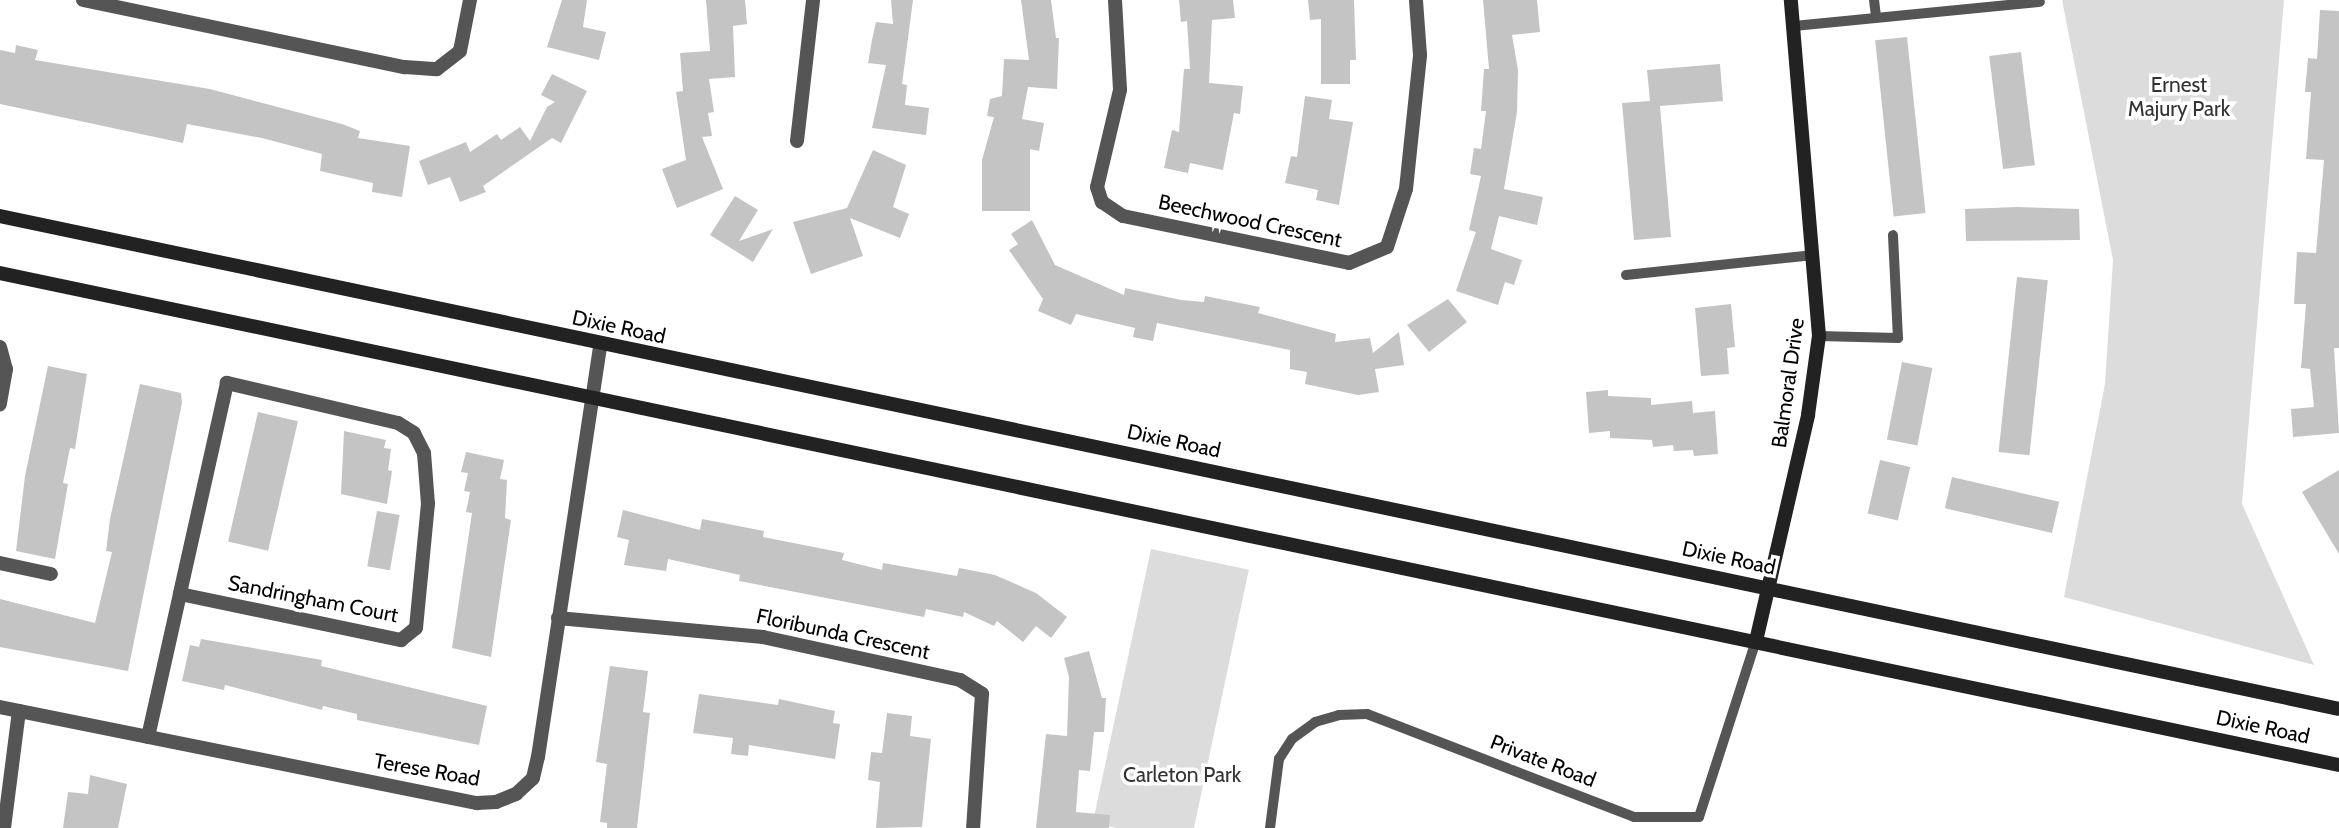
<!DOCTYPE html>
<style>
body{margin:0}
#map{position:relative;width:2339px;height:828px;overflow:hidden;background:#fff;font-family:Cabin,sans-serif}
div>[style]{position:absolute}
.green>*{inset:0;background:#dcdcdc;transform-origin:0 0}
.building>*{inset:0;background:#c4c4c4;transform-origin:0 0}
.lane>*{height:10px;margin:-5px;padding:0 5px;transform-origin:5px;border-radius:5px;background:#555}
.street>*{height:14px;margin:-7px;padding:0 7px;transform-origin:7px;border-radius:7px;background:#555}
.secondary>*{height:14px;margin:-7px;padding:0 7px;transform-origin:7px;border-radius:7px;background:#222}
span{translate:-50% -50%;white-space:nowrap;text-align:center;line-height:1.15;-webkit-text-stroke:7px #fff;paint-order:stroke}
.park-label{font-size:21px;color:#333}
.street-label{font-size:21px;color:#000}
</style>
<div id="map">
<div class="green">
<i style="clip-path:polygon(2062px 0,2284px 0,2242px 504px,2314px 665px,2064px 597px,2105px 384px,2113px 260px)"></i>
<i style="left:1151px;top:549px;width:100px;height:280px;rotate:12deg"></i>
</div>
<div class="building">
<i style="clip-path:polygon(562px 0,587px 0,583px 27px,606px 32px,599px 60px,547px 47px)"></i>
<i style="clip-path:polygon(706px 0,745px 0,747px 24px,733px 26px,735px 77px,709px 79px,714px 112px,708px 113px,712px 136px,702px 137px,723px 189px,677px 208px,662px 169px,686px 160px,676px 92px,683px 91px,680px 53px,710px 51px)"></i>
<i style="clip-path:polygon(891px 0,913px 0,902px 84px,907px 85px,905px 105px,929px 108px,926px 135px,872px 128px,886px 65px,868px 63px,872px 40px,876px 22px,893px 24px)"></i>
<i style="clip-path:polygon(1021px 0,1051px 0,1056px 38px,1059px 38px,1057px 89px,1028px 87px,1022px 119px,1044px 123px,1039px 151px,1030px 149px,1030px 211px,982px 211px,982px 160px,994px 117px,987px 116px,990px 99px,1002px 96px,1004px 59px,1029px 60px)"></i>
<i style="clip-path:polygon(1179px 0,1233px 0,1235px 18px,1212px 20px,1209px 83px,1243px 86px,1240px 114px,1234px 113px,1223px 170px,1190px 163px,1188px 173px,1164px 168px,1172px 130px,1179px 132px,1184px 69px,1190px 69px,1187px 21px,1181px 22px)"></i>
<i style="clip-path:polygon(1308px 0,1354px 0,1356px 60px,1350px 60px,1350px 84px,1321px 84px,1321px 19px,1310px 20px)"></i>
<i style="clip-path:polygon(1483px 0,1537px 0,1540px 32px,1512px 35px,1518px 70px,1517px 112px,1504px 189px,1543px 197px,1537px 225px,1499px 216px,1491px 249px,1522px 260px,1514px 285px,1505px 282px,1498px 305px,1456px 291px,1476px 232px,1469px 230px,1481px 176px,1470px 174px,1474px 148px,1481px 149px,1486px 111px,1481px 111px,1484px 69px,1489px 69px)"></i>
<i style="clip-path:polygon(2320px 10px,2339px 11px,2339px 348px,2334px 348px,2339px 433px,2293px 437px,2291px 409px,2314px 407px,2310px 369px,2301px 368px,2306px 304px,2294px 304px,2297px 252px,2316px 253px,2324px 160px,2306px 159px,2311px 92px,2305px 92px,2308px 58px,2317px 59px)"></i>
<i style="left:1907px;top:37px;width:177px;height:32px;rotate:84deg"></i>
<i style="clip-path:polygon(16px 45px,38px 50px,35px 60px,210px 89px,342px 124px,360px 131px,358px 138px,410px 146px,402px 197px,372px 192px,373px 183px,320px 171px,322px 154px,262px 138px,187px 124px,183px 143px,0 104px,0 50px,15px 53px)"></i>
<i style="left:2021px;top:52px;width:114px;height:32px;rotate:83deg"></i>
<i style="clip-path:polygon(1720px 64px,1723px 101px,1660px 106px,1671px 237px,1634px 240px,1622px 103px,1650px 101px,1647px 70px)"></i>
<i style="clip-path:polygon(552px 74px,587px 91px,561px 143px,552px 138px,483px 186px,486px 192px,460px 202px,450px 177px,428px 185px,419px 161px,466px 142px,470px 152px,497px 134px,501px 140px,520px 127px,530px 141px,547px 107px,555px 102px,541px 95px)"></i>
<i style="clip-path:polygon(1305px 96px,1332px 100px,1329px 119px,1353px 122px,1339px 205px,1316px 200px,1318px 190px,1285px 183px,1291px 156px,1297px 157px)"></i>
<i style="clip-path:polygon(873px 150px,906px 165px,893px 207px,909px 214px,900px 238px,850px 218px,863px 256px,811px 274px,793px 222px,847px 208px)"></i>
<i style="clip-path:polygon(735px 196px,758px 210px,739px 241px,773px 229px,753px 262px,710px 235px)"></i>
<i style="clip-path:polygon(2017px 207px,2079px 209px,2080px 240px,1966px 241px,1965px 209px)"></i>
<i style="clip-path:polygon(1032px 220px,1055px 265px,1124px 295px,1125px 288px,1181px 300px,1204px 302px,1205px 296px,1260px 307px,1258px 313px,1336px 334px,1335px 342px,1370px 338px,1373px 353px,1399px 332px,1404px 365px,1375px 369px,1379px 392px,1358px 395px,1305px 384px,1307px 372px,1290px 369px,1290px 350px,1157px 323px,1153px 341px,1133px 337px,1135px 328px,1076px 314px,1071px 325px,1038px 311px,1043px 299px,1009px 250px,1018px 244px,1011px 234px)"></i>
<i style="left:2017px;top:277px;width:31px;height:176px;rotate:6deg"></i>
<i style="clip-path:polygon(1448px 299px,1467px 322px,1429px 352px,1407px 325px)"></i>
<i style="clip-path:polygon(1731px 304px,1735px 347px,1727px 348px,1729px 374px,1701px 376px,1695px 308px)"></i>
<i style="left:1902px;top:362px;width:31px;height:79px;rotate:11deg"></i>
<i style="clip-path:polygon(48px 366px,87px 374px,75px 449px,70px 448px,63px 483px,68px 484px,55px 559px,16px 551px,25px 476px)"></i>
<i style="clip-path:polygon(140px 384px,181px 393px,182px 403px,128px 671px,0 647px,0 599px,95px 623px,112px 552px,106px 551px,110px 519px)"></i>
<i style="clip-path:polygon(1608px 390px,1608px 396px,1651px 398px,1651px 405px,1692px 401px,1693px 413px,1715px 411px,1718px 454px,1694px 456px,1693px 450px,1674px 451px,1673px 445px,1653px 447px,1652px 440px,1610px 438px,1610px 431px,1589px 433px,1586px 392px)"></i>
<i style="left:258px;top:412px;width:41px;height:133px;rotate:13deg"></i>
<i style="clip-path:polygon(344px 431px,386px 440px,384px 448px,391px 449px,388px 470px,392px 471px,387px 504px,341px 494px)"></i>
<i style="clip-path:polygon(466px 452px,504px 460px,500px 479px,507px 480px,505px 518px,511px 520px,491px 657px,452px 648px,472px 513px,466px 512px,470px 492px,464px 491px,468px 473px,461px 472px)"></i>
<i style="left:1880px;top:460px;width:31px;height:55px;rotate:13deg"></i>
<i style="clip-path:polygon(2339px 470px,2339px 554px,2302px 492px)"></i>
<i style="left:1952px;top:477px;width:110px;height:32px;rotate:13deg"></i>
<i style="clip-path:polygon(623px 510px,700px 530px,702px 519px,764px 531px,763px 537px,844px 553px,842px 560px,882px 570px,883px 563px,957px 576px,959px 568px,995px 575px,1036px 593px,1067px 617px,1051px 638px,1036px 626px,1023px 642px,997px 621px,994px 626px,964px 612px,963px 617px,926px 609px,924px 617px,739px 581px,740px 575px,668px 559px,666px 571px,624px 565px,629px 540px,617px 537px)"></i>
<i style="left:377px;top:511px;width:23px;height:56px;rotate:10deg"></i>
<i style="clip-path:polygon(201px 639px,322px 660px,321px 666px,487px 706px,479px 745px,357px 720px,357px 714px,323px 706px,322px 710px,225px 685px,224px 690px,182px 681px,190px 645px,199px 647px)"></i>
<i style="clip-path:polygon(1089px 651px,1102px 698px,1106px 698px,1104px 732px,1094px 732px,1090px 771px,1079px 770px,1076px 812px,1110px 815px,1109px 828px,1036px 828px,1046px 734px,1067px 736px,1069px 677px,1064px 658px)"></i>
<i style="clip-path:polygon(610px 666px,648px 671px,643px 712px,650px 713px,637px 828px,607px 828px,607px 823px,600px 822px,607px 764px,596px 762px)"></i>
<i style="clip-path:polygon(699px 694px,778px 705px,779px 699px,835px 711px,833px 723px,840px 724px,835px 759px,749px 745px,748px 756px,731px 754px,733px 738px,693px 733px)"></i>
<i style="clip-path:polygon(887px 713px,912px 716px,910px 736px,931px 739px,922px 827px,876px 828px,880px 782px,868px 780px,871px 752px,882px 753px)"></i>
<i style="clip-path:polygon(90px 775px,127px 784px,118px 828px,63px 828px,68px 792px,88px 794px)"></i>
</div>
<div class="lane">
<i style="left:1874px;top:0;width:17px;rotate:83deg"></i>
<i style="left:1794px;top:26px;width:247px;rotate:-5.6deg"></i>
<i style="left:1626px;top:275px;width:189px;rotate:-6.1deg"></i>
<i style="left:1819px;top:336px;width:79px;rotate:1.5deg"></i>
<i style="left:1898px;top:338px;width:103px;rotate:-92.8deg"></i>
<i style="left:1270px;top:828px;width:70px;rotate:-82.6deg"></i>
<i style="left:1279px;top:759px;width:24px;rotate:-57deg"></i>
<i style="left:1292px;top:739px;width:29px;rotate:-36deg"></i>
<i style="left:1315px;top:722px;width:25px;rotate:-16deg"></i>
<i style="left:1339px;top:715px;width:28px;rotate:-2deg"></i>
<i style="left:1367px;top:714px;width:286px;rotate:21.1deg"></i>
<i style="left:1634px;top:817px;width:65px"></i>
<i style="left:1699px;top:817px;width:185px;rotate:-72.1deg"></i>
</div>
<div class="street">
<i style="left:83px;top:0;width:329px;rotate:11.8deg"></i>
<i style="left:405px;top:67px;width:32px;rotate:4deg"></i>
<i style="left:437px;top:69px;width:29px;rotate:-38deg"></i>
<i style="left:460px;top:51px;width:52px;rotate:-78.9deg"></i>
<i style="left:1115px;top:0;width:90px;rotate:86.8deg"></i>
<i style="left:1120px;top:90px;width:100px;rotate:103.3deg"></i>
<i style="left:1097px;top:187px;width:16px;rotate:72deg"></i>
<i style="left:1102px;top:202px;width:25px;rotate:34deg"></i>
<i style="left:1123px;top:216px;width:231px;rotate:11.7deg"></i>
<i style="left:1349px;top:263px;width:41px;rotate:-22.8deg"></i>
<i style="left:1387px;top:247px;width:61px;rotate:-71.9deg"></i>
<i style="left:1406px;top:189px;width:135px;rotate:-84deg"></i>
<i style="left:1420px;top:55px;width:55px;rotate:-94.2deg"></i>
<i style="left:797px;top:141px;width:142px;rotate:-83.5deg"></i>
<i style="left:0;top:347px;width:23px;rotate:75deg"></i>
<i style="left:6px;top:369px;width:36px;rotate:100deg"></i>
<i style="left:0;top:563px;width:52px;rotate:12.2deg"></i>
<i style="left:558px;top:618px;width:206px;rotate:5.3deg"></i>
<i style="left:763px;top:637px;width:202px;rotate:12.3deg"></i>
<i style="left:960px;top:680px;width:26px;rotate:32deg"></i>
<i style="left:982px;top:694px;width:134px;rotate:93.8deg"></i>
<i style="left:0;top:707px;width:487px;rotate:11.4deg"></i>
<i style="left:477px;top:803px;width:19px;rotate:-3deg"></i>
<i style="left:496px;top:802px;width:22px;rotate:-22deg"></i>
<i style="left:516px;top:794px;width:23px;rotate:-43deg"></i>
<i style="left:533px;top:778px;width:22px;rotate:-77deg"></i>
<i style="left:538px;top:757px;width:417px;rotate:-81.4deg"></i>
<i style="left:148px;top:737px;width:147px;rotate:-77.4deg"></i>
<i style="left:180px;top:594px;width:226px;rotate:11.8deg"></i>
<i style="left:401px;top:640px;width:19px;rotate:-39deg"></i>
<i style="left:416px;top:628px;width:125px;rotate:-84.5deg"></i>
<i style="left:428px;top:504px;width:51px;rotate:-94.5deg"></i>
<i style="left:424px;top:453px;width:22px;rotate:-117deg"></i>
<i style="left:414px;top:433px;width:19px;rotate:-148deg"></i>
<i style="left:398px;top:423px;width:176px;rotate:-166.8deg"></i>
<i style="left:227px;top:383px;width:216px;rotate:102.6deg"></i>
<i style="left:4px;top:828px;width:118px;rotate:-82.7deg"></i>
</div>
<div class="secondary">
<i style="left:0;top:216px;width:2390px;rotate:11.9deg"></i>
<i style="left:0;top:273px;width:2390px;rotate:11.88deg"></i>
<i style="left:1756px;top:641px;width:232px;rotate:-77deg"></i>
<i style="left:1808px;top:415px;width:80px;rotate:-82.1deg"></i>
<i style="left:1819px;top:336px;width:337px;rotate:-94.8deg"></i>
</div>
<div class="park-label">
<span style="left:2179px;top:97px">Ernest<br>Majury Park</span>
<span style="left:1182px;top:775px">Carleton Park</span>
</div>
<div class="street-label">
<span style="left:1250px;top:221px;rotate:12deg">Beechwood Crescent</span>
<span style="left:619px;top:327px;rotate:12deg">Dixie Road</span>
<span style="left:1788px;top:383px;rotate:-82deg">Balmoral Drive</span>
<span style="left:1174px;top:441px;rotate:12deg">Dixie Road</span>
<span style="left:1729px;top:558px;rotate:12deg">Dixie Road</span>
<span style="left:313px;top:599px;rotate:11deg">Sandringham Court</span>
<span style="left:843px;top:634px;rotate:12deg">Floribunda Crescent</span>
<span style="left:2263px;top:727px;rotate:12deg">Dixie Road</span>
<span style="left:1543px;top:761px;rotate:21deg">Private Road</span>
<span style="left:427px;top:770px;rotate:10deg">Terese Road</span>
</div>
</div>
